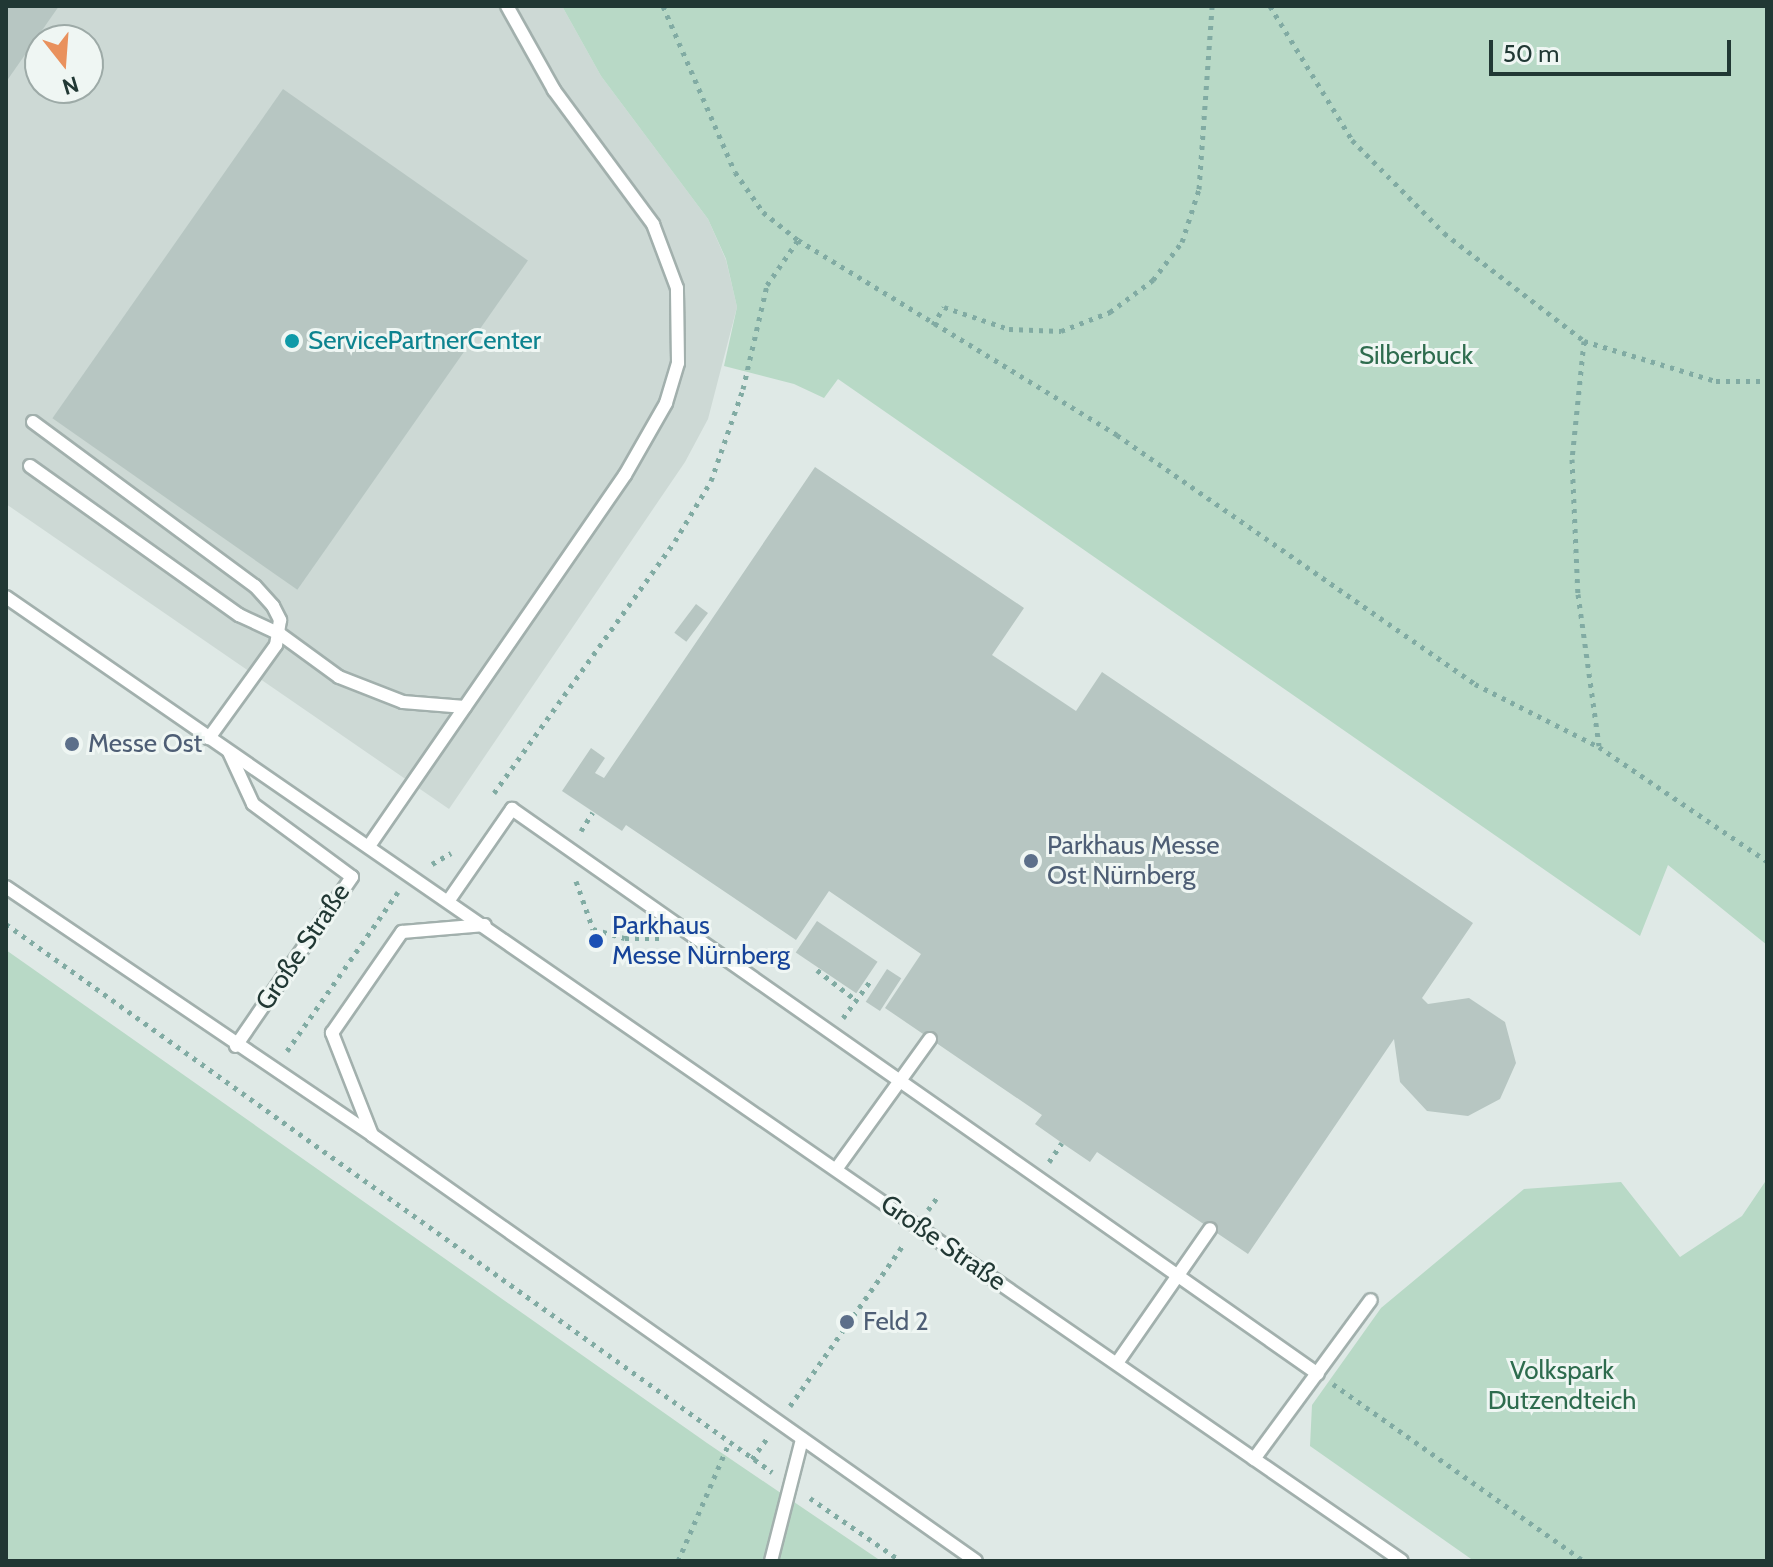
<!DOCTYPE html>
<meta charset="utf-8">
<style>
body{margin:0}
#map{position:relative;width:1773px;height:1567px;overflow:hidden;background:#dfe9e6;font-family:Cabin,sans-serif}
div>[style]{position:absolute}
.built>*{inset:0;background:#cdd9d5}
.green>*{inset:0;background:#b8d9c6}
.building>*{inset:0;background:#b7c6c2;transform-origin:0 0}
.path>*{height:5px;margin-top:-2.5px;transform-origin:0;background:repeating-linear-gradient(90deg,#81aba3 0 4px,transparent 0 10px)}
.roads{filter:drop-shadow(2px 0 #a2b0ad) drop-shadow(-2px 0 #a2b0ad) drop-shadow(0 2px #a2b0ad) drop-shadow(0 -2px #a2b0ad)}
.lane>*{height:12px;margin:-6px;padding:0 6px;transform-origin:6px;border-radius:6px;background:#fff}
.dots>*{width:22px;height:22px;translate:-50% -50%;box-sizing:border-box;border:4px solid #eff6f3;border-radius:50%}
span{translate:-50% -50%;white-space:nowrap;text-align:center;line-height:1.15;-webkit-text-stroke:6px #eff6f3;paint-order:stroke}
.culture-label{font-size:26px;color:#0d838f}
.left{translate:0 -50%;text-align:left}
.park-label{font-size:26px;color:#2e6c4e}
.service-label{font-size:26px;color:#4e5e75}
.transit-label{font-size:26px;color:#164399}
.street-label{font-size:26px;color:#213834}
.frame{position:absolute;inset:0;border:8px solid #213834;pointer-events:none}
.north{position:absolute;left:24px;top:24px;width:80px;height:80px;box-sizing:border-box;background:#eff6f3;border:2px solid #9daaa7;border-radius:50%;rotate:163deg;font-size:22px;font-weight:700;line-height:32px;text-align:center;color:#213834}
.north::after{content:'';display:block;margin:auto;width:28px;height:36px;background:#e9915d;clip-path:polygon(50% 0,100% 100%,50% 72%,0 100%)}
.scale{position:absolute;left:1489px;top:40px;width:242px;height:36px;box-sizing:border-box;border:4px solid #213834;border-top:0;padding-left:10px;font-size:24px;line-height:28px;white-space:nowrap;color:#213834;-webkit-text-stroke:6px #eff6f3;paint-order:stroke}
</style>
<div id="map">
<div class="built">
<i style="clip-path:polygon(evenodd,6px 6px,562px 6px,601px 76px,708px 219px,726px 260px,737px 307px,708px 419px,685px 462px,449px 809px,6px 504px,6px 6px,40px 40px,88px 40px,88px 88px,40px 88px,40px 40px)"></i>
</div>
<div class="green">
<i style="clip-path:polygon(562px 6px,1767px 6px,1767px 945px,1668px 865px,1640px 936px,838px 379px,824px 398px,794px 384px,724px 366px,737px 307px,726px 259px,708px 219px,601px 76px)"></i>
<i style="clip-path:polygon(6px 950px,707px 1443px,881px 1561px,6px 1561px)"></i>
<i style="clip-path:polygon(1767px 1179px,1767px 1561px,1474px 1561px,1310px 1446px,1312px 1405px,1381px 1308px,1524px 1189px,1621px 1182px,1680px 1257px,1742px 1216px)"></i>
</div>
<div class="building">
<i style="clip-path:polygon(6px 6px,59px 6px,6px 82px)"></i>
<i style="left:283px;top:89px;width:299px;height:402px;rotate:35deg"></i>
<i style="clip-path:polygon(815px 467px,1024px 608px,992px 655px,1076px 711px,1102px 672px,1473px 923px,1422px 998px,1428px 1004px,1469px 998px,1505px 1022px,1516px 1063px,1500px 1099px,1468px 1116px,1427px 1111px,1400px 1082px,1394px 1039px,1248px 1254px,1097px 1152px,1090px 1162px,1062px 1143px,1035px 1124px,1042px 1115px,885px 1008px,921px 954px,829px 891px,796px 940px,626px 825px,622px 831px,562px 791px,591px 748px,605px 758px,595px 773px,604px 778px)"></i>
<i style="left:696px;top:604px;width:15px;height:36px;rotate:37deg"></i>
<i style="left:817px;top:921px;width:73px;height:38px;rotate:34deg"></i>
<i style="left:887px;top:969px;width:17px;height:39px;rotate:33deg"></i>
</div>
<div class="path">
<i style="left:663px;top:6px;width:181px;rotate:66.6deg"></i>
<i style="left:735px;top:172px;width:49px;rotate:55deg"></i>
<i style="left:763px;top:212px;width:45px;rotate:38.7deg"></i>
<i style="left:798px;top:240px;width:374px;rotate:31.4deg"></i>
<i style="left:1117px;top:435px;width:436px;rotate:34.8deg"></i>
<i style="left:1475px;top:684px;width:139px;rotate:26.9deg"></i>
<i style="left:1599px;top:747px;width:203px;rotate:34.2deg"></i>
<i style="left:1270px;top:6px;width:157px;rotate:58.5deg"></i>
<i style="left:1352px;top:140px;width:131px;rotate:45.3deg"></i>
<i style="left:1444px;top:233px;width:177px;rotate:37.6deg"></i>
<i style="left:1584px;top:341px;width:138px;rotate:16.9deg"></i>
<i style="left:1716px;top:381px;width:51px"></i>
<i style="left:933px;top:325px;width:21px;rotate:-59deg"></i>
<i style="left:944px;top:307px;width:69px;rotate:18.7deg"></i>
<i style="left:1009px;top:329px;width:52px;rotate:2.2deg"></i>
<i style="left:1061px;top:331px;width:53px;rotate:-21.2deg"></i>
<i style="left:1110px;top:312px;width:54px;rotate:-36.7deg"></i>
<i style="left:1153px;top:280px;width:48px;rotate:-52.7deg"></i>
<i style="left:1182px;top:242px;width:56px;rotate:-72.2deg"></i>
<i style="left:1199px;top:189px;width:183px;rotate:-85.9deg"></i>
<i style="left:1584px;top:341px;width:119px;rotate:95.8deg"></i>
<i style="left:1572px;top:459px;width:135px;rotate:87.5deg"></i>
<i style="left:1578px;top:594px;width:153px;rotate:82.1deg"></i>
<i style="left:494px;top:793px;width:310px;rotate:-54.3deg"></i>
<i style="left:675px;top:541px;width:70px;rotate:-59deg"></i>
<i style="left:711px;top:481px;width:97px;rotate:-70.8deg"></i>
<i style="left:743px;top:389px;width:107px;rotate:-77deg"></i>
<i style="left:767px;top:285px;width:55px;rotate:-55.4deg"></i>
<i style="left:581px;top:831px;width:22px;rotate:-58deg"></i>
<i style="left:432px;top:864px;width:22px;rotate:-30deg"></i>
<i style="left:576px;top:881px;width:51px;rotate:70.5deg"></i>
<i style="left:593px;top:929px;width:33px;rotate:16deg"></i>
<i style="left:625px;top:938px;width:34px"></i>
<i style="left:6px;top:924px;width:942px;rotate:35.58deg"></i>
<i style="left:817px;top:970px;width:49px;rotate:37.6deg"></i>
<i style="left:843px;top:1018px;width:47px;rotate:-53.6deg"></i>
<i style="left:287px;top:1051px;width:194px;rotate:-55.1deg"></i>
<i style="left:1049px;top:1162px;width:23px;rotate:-56deg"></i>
<i style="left:928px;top:1210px;width:19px;rotate:-54deg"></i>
<i style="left:1333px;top:1384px;width:307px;rotate:35.2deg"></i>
<i style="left:790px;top:1406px;width:198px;rotate:-54.9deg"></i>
<i style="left:752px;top:1459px;width:27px;rotate:-54deg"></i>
<i style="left:810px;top:1498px;width:111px;rotate:34.7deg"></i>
<i style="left:678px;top:1561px;width:129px;rotate:-66.6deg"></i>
</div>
<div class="roads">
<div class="lane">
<i style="left:33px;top:422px;width:276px;rotate:36.5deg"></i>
<i style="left:255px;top:586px;width:27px;rotate:48deg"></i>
<i style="left:273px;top:606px;width:16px;rotate:63deg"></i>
<i style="left:280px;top:620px;width:25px;rotate:99deg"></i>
<i style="left:276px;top:645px;width:115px;rotate:125.8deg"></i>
<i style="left:30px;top:466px;width:257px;rotate:35.5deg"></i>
<i style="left:239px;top:615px;width:45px;rotate:24.9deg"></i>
<i style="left:280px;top:634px;width:73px;rotate:36.1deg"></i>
<i style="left:339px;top:677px;width:69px;rotate:21.3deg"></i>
<i style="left:403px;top:702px;width:62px;rotate:4.6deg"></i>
<i style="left:6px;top:597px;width:1696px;rotate:34.63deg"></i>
<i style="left:229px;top:752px;width:57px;rotate:65.2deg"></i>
<i style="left:253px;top:804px;width:123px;rotate:36.4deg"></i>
<i style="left:352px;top:877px;width:205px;rotate:124.5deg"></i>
<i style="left:369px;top:846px;width:451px;rotate:-55.4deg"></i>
<i style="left:625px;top:475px;width:83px;rotate:-60.3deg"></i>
<i style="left:666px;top:403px;width:42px;rotate:-73.3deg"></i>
<i style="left:678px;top:363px;width:75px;rotate:-90.8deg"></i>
<i style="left:677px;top:288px;width:68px;rotate:-110.6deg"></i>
<i style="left:653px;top:224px;width:167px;rotate:-126.5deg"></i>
<i style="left:554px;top:90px;width:96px;rotate:-119.2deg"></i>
<i style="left:6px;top:887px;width:442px;rotate:34.1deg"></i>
<i style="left:372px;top:1135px;width:739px;rotate:35.2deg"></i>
<i style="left:449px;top:900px;width:111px;rotate:-55.3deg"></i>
<i style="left:512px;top:809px;width:984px;rotate:35.03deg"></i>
<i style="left:372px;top:1135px;width:110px;rotate:-111.4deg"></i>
<i style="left:332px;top:1033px;width:123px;rotate:-55.3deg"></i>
<i style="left:402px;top:932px;width:83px;rotate:-4.8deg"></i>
<i style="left:837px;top:1168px;width:159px;rotate:-54.2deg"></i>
<i style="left:1117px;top:1363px;width:163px;rotate:-55.2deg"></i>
<i style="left:1254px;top:1459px;width:197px;rotate:-53.7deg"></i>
<i style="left:771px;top:1561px;width:126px;rotate:-75.7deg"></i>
</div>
</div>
<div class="dots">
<i style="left:292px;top:341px;background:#0f9aa8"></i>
<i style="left:72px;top:744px;background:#5c6f8a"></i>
<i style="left:1031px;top:861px;background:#5c6f8a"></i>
<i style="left:596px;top:941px;background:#1a4fb4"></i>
<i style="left:847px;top:1322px;background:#5c6f8a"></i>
</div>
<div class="culture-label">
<span class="left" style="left:308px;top:341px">ServicePartnerCenter</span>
</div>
<div class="park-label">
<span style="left:1416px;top:356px">Silberbuck</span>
<span style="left:1562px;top:1386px">Volkspark<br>Dutzendteich</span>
</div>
<div class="service-label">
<span class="left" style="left:88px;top:744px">Messe Ost</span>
<span class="left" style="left:1047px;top:861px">Parkhaus Messe<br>Ost Nürnberg</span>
<span class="left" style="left:863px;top:1322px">Feld 2</span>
</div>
<div class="transit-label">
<span class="left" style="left:612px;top:941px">Parkhaus<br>Messe Nürnberg</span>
</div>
<div class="street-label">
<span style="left:303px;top:947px;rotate:-56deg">Große Straße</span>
<span style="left:943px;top:1243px;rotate:35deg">Große Straße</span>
</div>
<div class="frame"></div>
<div class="north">N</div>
<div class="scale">50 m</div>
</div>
